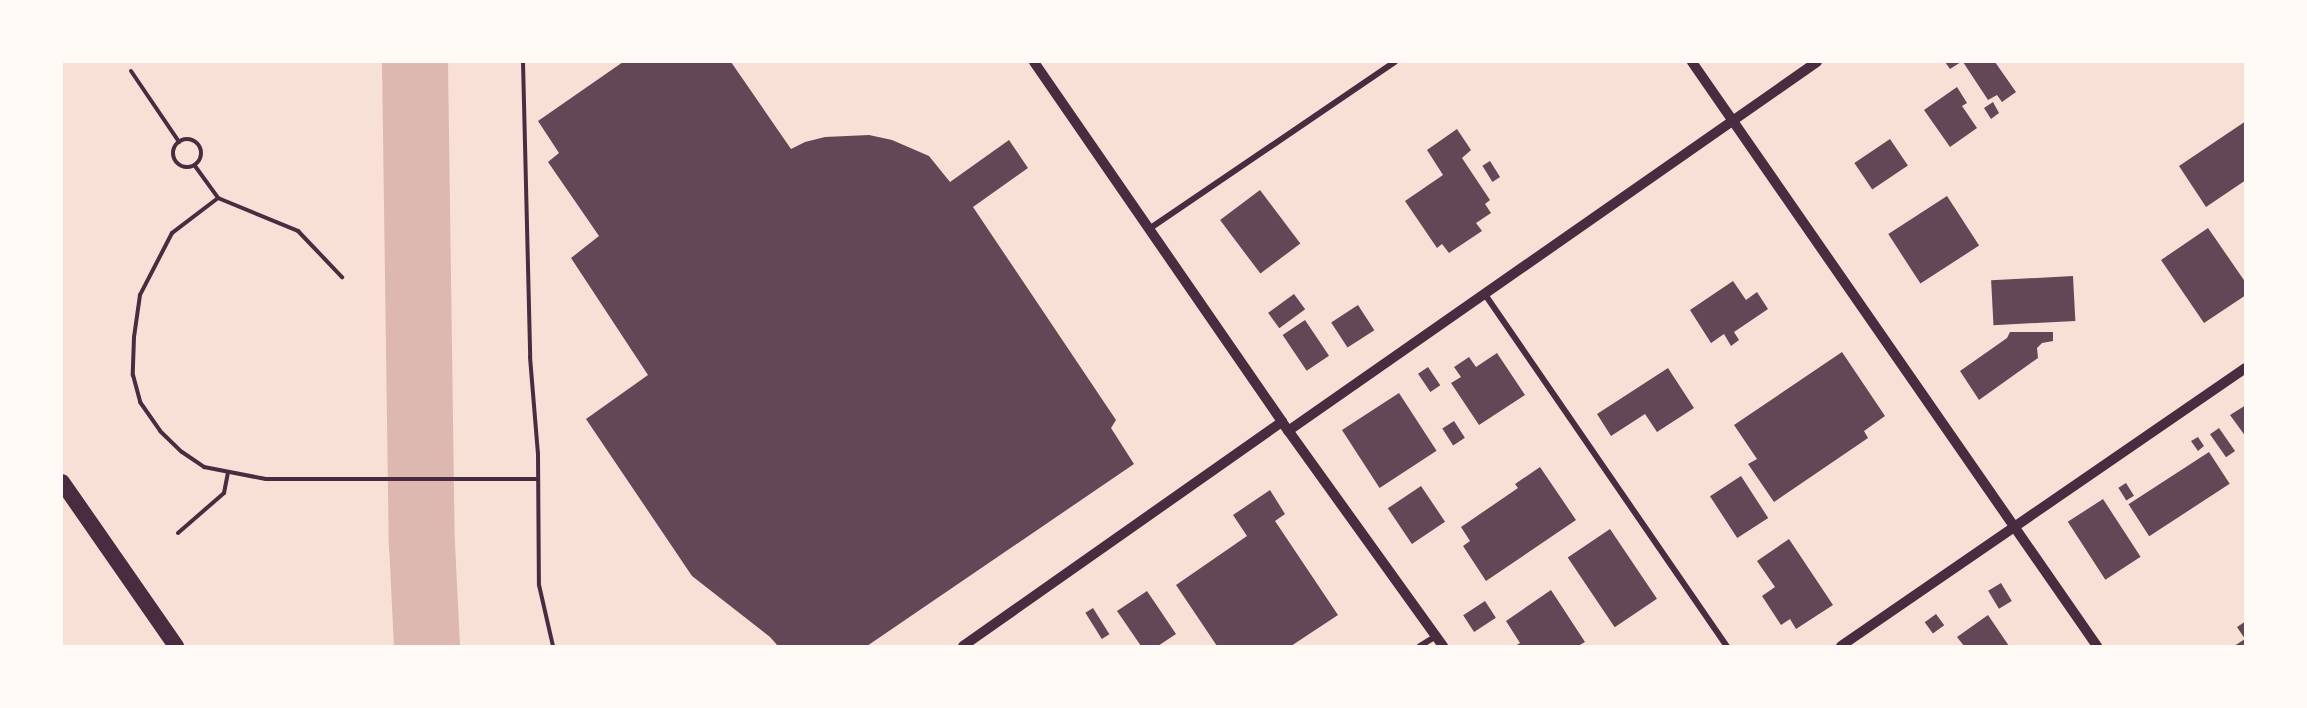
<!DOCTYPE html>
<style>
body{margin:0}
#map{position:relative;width:2307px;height:708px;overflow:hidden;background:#f7e1d7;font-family:Quicksand,sans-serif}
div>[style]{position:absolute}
.river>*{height:66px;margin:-33px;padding:0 33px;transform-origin:33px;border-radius:33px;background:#dcb8b0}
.building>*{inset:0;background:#644757;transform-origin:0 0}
.path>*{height:4px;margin:-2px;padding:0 2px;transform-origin:2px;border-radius:2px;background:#4a2c40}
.path>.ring{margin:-2px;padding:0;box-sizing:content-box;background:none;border:4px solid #4a2c40;border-radius:50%}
.minor>*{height:6px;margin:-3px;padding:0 3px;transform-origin:3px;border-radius:3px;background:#4a2c40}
.tertiary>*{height:10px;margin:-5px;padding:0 5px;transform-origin:5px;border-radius:5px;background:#4a2c40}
.trunk>*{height:16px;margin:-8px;padding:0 8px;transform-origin:8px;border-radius:8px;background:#4a2c40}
span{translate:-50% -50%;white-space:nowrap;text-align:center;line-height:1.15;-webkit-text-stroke:5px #fffaf5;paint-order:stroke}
.frame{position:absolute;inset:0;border:63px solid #fffaf5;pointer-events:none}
</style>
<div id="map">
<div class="river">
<i style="left:415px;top:62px;width:482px;rotate:89.2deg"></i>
<i style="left:422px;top:544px;width:102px;rotate:87.2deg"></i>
</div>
<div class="building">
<i style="clip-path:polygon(623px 62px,731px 62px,791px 149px,805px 142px,825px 137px,869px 135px,892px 140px,929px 156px,950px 182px,1009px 140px,1028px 168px,973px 207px,1116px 420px,1111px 428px,1134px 464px,867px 646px,778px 646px,770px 637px,692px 576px,586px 419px,648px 375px,571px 258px,599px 236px,548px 162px,559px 153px,538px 121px)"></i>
<i style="clip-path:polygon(1945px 62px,1961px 62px,1950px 69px)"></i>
<i style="clip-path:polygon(1963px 62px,1995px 62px,2016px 92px,2002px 102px,1997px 95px,1988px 100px)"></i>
<i style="clip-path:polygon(1957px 87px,1967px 103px,1962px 106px,1977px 128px,1950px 147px,1924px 110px)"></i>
<i style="clip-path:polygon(1993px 102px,1999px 113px,1991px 119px,1984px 108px)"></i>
<i style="clip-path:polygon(2246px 121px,2246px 180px,2206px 207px,2179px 166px)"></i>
<i style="clip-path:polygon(1457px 129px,1471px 150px,1462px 158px,1490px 200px,1485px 204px,1491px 213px,1476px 223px,1482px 231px,1449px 253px,1442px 244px,1437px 248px,1405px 201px,1443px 175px,1427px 150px)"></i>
<i style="left:1890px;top:139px;width:32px;height:43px;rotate:56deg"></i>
<i style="left:1490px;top:161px;width:19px;height:9px;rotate:58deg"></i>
<i style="left:1260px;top:190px;width:67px;height:50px;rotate:53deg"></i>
<i style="left:1947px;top:196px;width:59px;height:70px;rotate:57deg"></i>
<i style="clip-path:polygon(2208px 228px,2246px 283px,2246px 295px,2204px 323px,2161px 260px)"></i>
<i style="left:2073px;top:276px;width:45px;height:82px;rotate:87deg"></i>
<i style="clip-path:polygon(1733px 281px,1746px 300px,1757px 292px,1768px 309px,1734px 332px,1739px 340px,1731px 346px,1724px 334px,1711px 343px,1690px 310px)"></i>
<i style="left:1294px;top:294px;width:19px;height:32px;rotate:54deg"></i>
<i style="left:1358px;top:305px;width:30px;height:32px;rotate:57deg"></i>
<i style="left:1305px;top:320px;width:43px;height:27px;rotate:56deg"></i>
<i style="clip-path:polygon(2010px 332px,2053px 332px,2053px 341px,2042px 343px,2037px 348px,2038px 358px,1979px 400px,1960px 371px,2007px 338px)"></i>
<i style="clip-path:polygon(1842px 352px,1885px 416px,1864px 431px,1868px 438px,1774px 502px,1748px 464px,1757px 459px,1734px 425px)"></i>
<i style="clip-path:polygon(1497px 353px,1525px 395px,1479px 425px,1451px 383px,1461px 377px,1454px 367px,1469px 357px,1476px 367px)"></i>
<i style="left:1428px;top:367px;width:22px;height:12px;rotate:56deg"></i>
<i style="clip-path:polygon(1668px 368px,1694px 408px,1657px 432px,1645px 414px,1611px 436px,1597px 414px)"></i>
<i style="left:1399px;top:393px;width:69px;height:68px;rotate:57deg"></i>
<i style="clip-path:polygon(2246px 405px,2246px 437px,2230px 415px)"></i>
<i style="left:1454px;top:421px;width:20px;height:14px;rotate:57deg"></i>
<i style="left:2219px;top:428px;width:28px;height:11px;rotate:55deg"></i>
<i style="clip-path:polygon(2198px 437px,2204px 446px,2198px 451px,2191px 441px)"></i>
<i style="left:2209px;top:452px;width:38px;height:96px;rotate:57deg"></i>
<i style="clip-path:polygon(1540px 467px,1576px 520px,1486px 581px,1463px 546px,1470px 541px,1461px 527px,1518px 488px,1515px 484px)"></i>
<i style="left:1741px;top:476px;width:50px;height:37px;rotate:57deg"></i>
<i style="left:2126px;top:483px;width:15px;height:9px;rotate:58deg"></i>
<i style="left:1421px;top:486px;width:43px;height:40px;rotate:56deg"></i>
<i style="clip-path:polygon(1270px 490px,1285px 514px,1275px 521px,1338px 615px,1291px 646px,1217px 646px,1176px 585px,1247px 536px,1233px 515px)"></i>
<i style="left:2103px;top:499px;width:69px;height:42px;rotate:57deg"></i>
<i style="left:1610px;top:529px;width:84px;height:51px;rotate:56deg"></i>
<i style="clip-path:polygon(1789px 539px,1833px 605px,1796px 629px,1790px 619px,1781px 625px,1762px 596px,1775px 587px,1757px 561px)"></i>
<i style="left:2001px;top:583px;width:21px;height:15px;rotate:59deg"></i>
<i style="clip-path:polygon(1551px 590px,1585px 642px,1578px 646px,1515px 646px,1520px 643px,1506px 621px)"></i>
<i style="clip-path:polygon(1147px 591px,1176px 634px,1158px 646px,1141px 646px,1117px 611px)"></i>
<i style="left:1485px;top:601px;width:20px;height:26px;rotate:57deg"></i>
<i style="left:1093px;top:608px;width:31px;height:9px;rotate:58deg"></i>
<i style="left:1936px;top:614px;width:14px;height:14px;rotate:54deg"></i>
<i style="clip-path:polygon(1988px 615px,2009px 646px,1964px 646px,1957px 637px)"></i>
<i style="clip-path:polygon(2246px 621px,2246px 646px,2234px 646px,2245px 639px,2237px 627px)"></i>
</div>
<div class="path">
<i style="left:523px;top:62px;width:295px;rotate:88.6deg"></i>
<i style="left:530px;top:357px;width:97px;rotate:85.3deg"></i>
<i style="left:538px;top:454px;width:131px;rotate:89.6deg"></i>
<i style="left:539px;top:585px;width:63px;rotate:77.1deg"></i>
<i style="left:131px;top:71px;width:86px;rotate:55.9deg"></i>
<i class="ring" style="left:173px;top:139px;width:24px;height:24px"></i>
<i style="left:195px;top:166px;width:39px;rotate:54deg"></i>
<i style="left:218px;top:198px;width:58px;rotate:142.7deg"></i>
<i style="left:172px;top:233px;width:70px;rotate:117.3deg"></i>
<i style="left:140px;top:295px;width:42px;rotate:98.1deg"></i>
<i style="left:134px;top:337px;width:38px;rotate:92deg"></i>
<i style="left:133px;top:375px;width:28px;rotate:75deg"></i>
<i style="left:140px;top:402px;width:35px;rotate:55deg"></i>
<i style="left:160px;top:431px;width:30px;rotate:44deg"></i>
<i style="left:182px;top:452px;width:27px;rotate:34deg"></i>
<i style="left:204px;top:467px;width:63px;rotate:11deg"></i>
<i style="left:266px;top:479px;width:271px"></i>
<i style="left:218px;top:198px;width:87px;rotate:22.4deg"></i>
<i style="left:298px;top:231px;width:64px;rotate:46.3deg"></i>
<i style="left:178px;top:533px;width:61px;rotate:-41deg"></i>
<i style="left:224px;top:493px;width:20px;rotate:-79deg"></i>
</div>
<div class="minor">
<i style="left:1149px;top:229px;width:297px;rotate:-34.2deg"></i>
<i style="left:1484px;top:293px;width:429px;rotate:55.5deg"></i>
<i style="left:1420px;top:646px;width:19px;rotate:-32deg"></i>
</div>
<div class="tertiary">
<i style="left:1034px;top:62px;width:437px;rotate:55.4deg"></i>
<i style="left:1282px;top:422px;width:276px;rotate:54.3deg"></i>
<i style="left:1692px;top:62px;width:711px;rotate:55.26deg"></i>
<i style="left:1288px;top:431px;width:645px;rotate:-34.9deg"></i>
<i style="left:963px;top:646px;width:390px;rotate:-35.1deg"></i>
<i style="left:1841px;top:646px;width:491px;rotate:-34.5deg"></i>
</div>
<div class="trunk">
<i style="left:62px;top:482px;width:200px;rotate:55.2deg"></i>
</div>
<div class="frame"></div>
</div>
